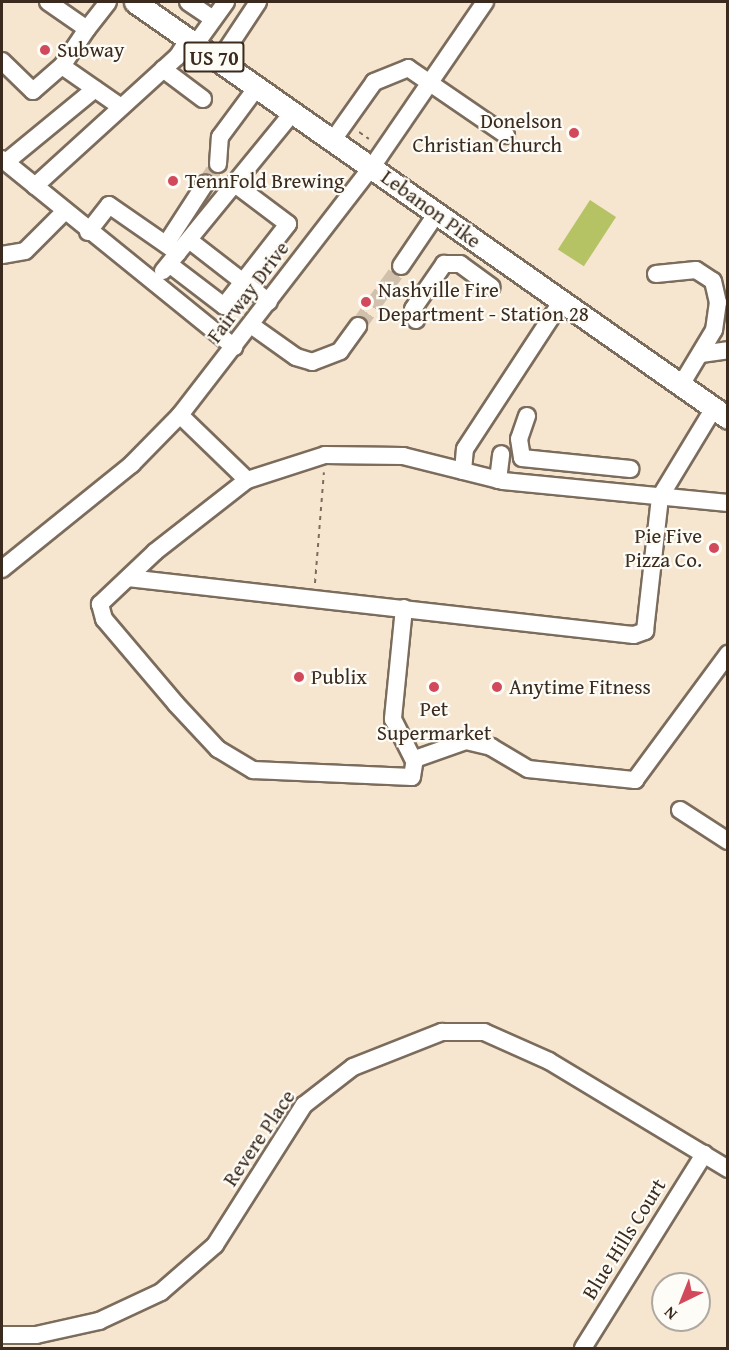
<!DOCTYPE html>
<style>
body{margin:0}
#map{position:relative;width:729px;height:1350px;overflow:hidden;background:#f6e6d0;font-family:"Gentium Book Plus",serif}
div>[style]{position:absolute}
.green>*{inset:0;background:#b6c365;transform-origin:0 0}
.minor-tunnel>*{height:16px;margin-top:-8px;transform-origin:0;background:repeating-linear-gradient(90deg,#d1c0ac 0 16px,transparent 0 24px)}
.path>*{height:2px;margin-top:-1px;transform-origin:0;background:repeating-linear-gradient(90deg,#7c6c5c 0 4.5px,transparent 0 9px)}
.roads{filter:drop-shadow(2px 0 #7c6c5c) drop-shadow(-2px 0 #7c6c5c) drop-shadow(0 2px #7c6c5c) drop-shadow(0 -2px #7c6c5c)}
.minor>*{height:16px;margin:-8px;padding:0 8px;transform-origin:8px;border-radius:8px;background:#fff}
.major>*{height:21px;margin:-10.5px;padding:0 10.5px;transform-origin:10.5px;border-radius:10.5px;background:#fff}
.dots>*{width:16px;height:16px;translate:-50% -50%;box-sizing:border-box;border:3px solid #fdfcf7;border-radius:50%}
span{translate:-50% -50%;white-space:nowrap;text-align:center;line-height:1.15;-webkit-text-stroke:4.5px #fdfcf7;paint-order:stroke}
.shield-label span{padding:2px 4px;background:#fdfcf7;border:2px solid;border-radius:4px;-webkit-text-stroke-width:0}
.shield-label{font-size:20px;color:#3b2a1e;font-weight:700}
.poi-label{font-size:21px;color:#3b2a1e}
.left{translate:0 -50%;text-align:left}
.right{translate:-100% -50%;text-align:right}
.street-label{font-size:21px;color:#3b2a1e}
.frame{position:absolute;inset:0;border:3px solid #3b2a1e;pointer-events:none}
.north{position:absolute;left:651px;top:1272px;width:60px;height:60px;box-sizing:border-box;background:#fdfcf7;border:2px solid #afa8a0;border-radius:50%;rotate:223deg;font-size:16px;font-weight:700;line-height:24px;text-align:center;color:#3b2a1e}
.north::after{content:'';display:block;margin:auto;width:21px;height:27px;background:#d1495b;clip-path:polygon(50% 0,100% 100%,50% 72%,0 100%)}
</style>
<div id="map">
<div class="green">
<i style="left:590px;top:200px;width:31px;height:59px;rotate:33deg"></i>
</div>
<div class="minor-tunnel">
<i style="left:205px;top:184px;width:24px;rotate:-57deg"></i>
<i style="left:358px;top:326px;width:74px;rotate:-54.4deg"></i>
</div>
<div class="path">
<i style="left:359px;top:132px;width:12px;rotate:35deg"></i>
<i style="left:315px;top:583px;width:111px;rotate:-85.4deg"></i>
</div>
<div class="roads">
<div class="minor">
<i style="left:48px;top:2px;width:47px;rotate:34.7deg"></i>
<i style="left:87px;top:29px;width:34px;rotate:-52deg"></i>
<i style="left:188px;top:2px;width:30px;rotate:34deg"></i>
<i style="left:87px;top:29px;width:45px;rotate:124deg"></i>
<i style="left:62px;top:66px;width:72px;rotate:34.8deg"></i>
<i style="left:195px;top:45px;width:53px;rotate:-54.2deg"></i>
<i style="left:2px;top:61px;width:43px;rotate:44.1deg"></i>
<i style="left:33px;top:91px;width:38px;rotate:-41deg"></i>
<i style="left:219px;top:61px;width:71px;rotate:-56.5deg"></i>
<i style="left:163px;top:69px;width:50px;rotate:36.9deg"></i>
<i style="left:333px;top:140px;width:71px;rotate:-54.7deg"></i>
<i style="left:374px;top:82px;width:37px;rotate:-22deg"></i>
<i style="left:408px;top:68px;width:119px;rotate:34.4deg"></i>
<i style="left:2px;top:159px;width:299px;rotate:39deg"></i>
<i style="left:6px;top:162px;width:115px;rotate:-39.4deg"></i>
<i style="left:218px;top:164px;width:27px;rotate:-86deg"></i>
<i style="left:220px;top:137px;width:62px;rotate:-53.5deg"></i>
<i style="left:35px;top:186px;width:192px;rotate:-42.3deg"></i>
<i style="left:177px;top:57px;width:20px;rotate:-57deg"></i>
<i style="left:88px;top:232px;width:34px;rotate:-52deg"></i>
<i style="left:109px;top:205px;width:84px;rotate:34.8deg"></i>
<i style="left:189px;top:240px;width:101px;rotate:37.8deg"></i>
<i style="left:166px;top:244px;width:72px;rotate:-57deg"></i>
<i style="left:2px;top:255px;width:23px;rotate:-10deg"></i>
<i style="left:25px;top:251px;width:55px;rotate:-45deg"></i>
<i style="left:169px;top:264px;width:69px;rotate:37.4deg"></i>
<i style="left:224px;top:306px;width:104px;rotate:-52deg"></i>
<i style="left:288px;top:224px;width:66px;rotate:-143deg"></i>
<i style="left:401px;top:266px;width:64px;rotate:-55.8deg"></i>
<i style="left:163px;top:271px;width:205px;rotate:-50.7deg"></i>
<i style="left:656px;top:274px;width:40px;rotate:-5.7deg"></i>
<i style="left:696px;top:270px;width:20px;rotate:33deg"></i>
<i style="left:713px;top:281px;width:22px;rotate:77deg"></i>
<i style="left:718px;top:302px;width:28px;rotate:98deg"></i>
<i style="left:714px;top:330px;width:64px;rotate:121deg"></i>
<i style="left:416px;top:320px;width:11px;rotate:-105deg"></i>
<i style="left:413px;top:309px;width:55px;rotate:-55.4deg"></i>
<i style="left:444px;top:264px;width:16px"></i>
<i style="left:460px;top:264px;width:39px;rotate:36deg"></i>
<i style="left:251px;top:325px;width:55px;rotate:35.4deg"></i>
<i style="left:296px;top:357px;width:17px;rotate:17deg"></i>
<i style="left:312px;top:362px;width:30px;rotate:-21deg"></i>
<i style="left:340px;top:351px;width:31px;rotate:-54deg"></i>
<i style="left:701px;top:354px;width:27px;rotate:-8deg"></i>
<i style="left:180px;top:415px;width:93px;rotate:44.1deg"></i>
<i style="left:527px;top:416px;width:24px;rotate:109deg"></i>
<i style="left:519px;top:439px;width:19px;rotate:81deg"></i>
<i style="left:522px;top:458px;width:109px;rotate:5.8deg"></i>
<i style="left:463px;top:471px;width:22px;rotate:-85deg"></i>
<i style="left:465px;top:449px;width:177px;rotate:-56.8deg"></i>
<i style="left:498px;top:480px;width:26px;rotate:-83deg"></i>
<i style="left:728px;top:503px;width:226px;rotate:-174.4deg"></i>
<i style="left:503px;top:481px;width:103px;rotate:-166deg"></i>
<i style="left:403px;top:456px;width:78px;rotate:-179.3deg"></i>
<i style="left:325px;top:455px;width:82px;rotate:162.2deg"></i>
<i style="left:247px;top:480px;width:117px;rotate:142deg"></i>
<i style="left:155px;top:552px;width:76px;rotate:136.6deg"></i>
<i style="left:100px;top:604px;width:16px;rotate:75deg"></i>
<i style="left:104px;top:619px;width:111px;rotate:49.7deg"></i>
<i style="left:176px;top:704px;width:62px;rotate:47deg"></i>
<i style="left:218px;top:749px;width:41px;rotate:31deg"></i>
<i style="left:253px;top:770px;width:159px;rotate:2.5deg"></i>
<i style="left:412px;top:777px;width:18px;rotate:-81deg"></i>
<i style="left:415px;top:759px;width:54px;rotate:-19.4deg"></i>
<i style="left:466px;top:741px;width:26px;rotate:13deg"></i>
<i style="left:491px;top:747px;width:43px;rotate:30.7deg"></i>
<i style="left:528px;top:769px;width:108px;rotate:5.9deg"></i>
<i style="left:635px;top:780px;width:157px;rotate:-53.6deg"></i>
<i style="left:2px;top:569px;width:167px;rotate:-38.9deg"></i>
<i style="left:132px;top:464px;width:69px;rotate:-45.6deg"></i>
<i style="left:180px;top:415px;width:314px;rotate:-52.3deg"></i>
<i style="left:372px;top:167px;width:200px;rotate:-55.6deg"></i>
<i style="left:128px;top:578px;width:509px;rotate:6.43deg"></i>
<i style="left:634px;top:635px;width:12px;rotate:-20deg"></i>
<i style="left:645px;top:631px;width:135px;rotate:-83.6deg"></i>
<i style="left:660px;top:497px;width:104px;rotate:-58.8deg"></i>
<i style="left:404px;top:608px;width:112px;rotate:95.7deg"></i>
<i style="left:393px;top:719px;width:47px;rotate:63.4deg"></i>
<i style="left:680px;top:810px;width:57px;rotate:32.9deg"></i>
<i style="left:2px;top:1335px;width:34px"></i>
<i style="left:36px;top:1335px;width:65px;rotate:-12.5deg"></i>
<i style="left:99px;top:1321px;width:68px;rotate:-25.1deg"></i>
<i style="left:161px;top:1292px;width:72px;rotate:-41deg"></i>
<i style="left:215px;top:1245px;width:166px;rotate:-57.6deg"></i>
<i style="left:304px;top:1105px;width:62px;rotate:-37.8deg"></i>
<i style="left:353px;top:1067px;width:96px;rotate:-21.5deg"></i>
<i style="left:442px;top:1032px;width:42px"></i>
<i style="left:484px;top:1032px;width:71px;rotate:24deg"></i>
<i style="left:549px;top:1061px;width:209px;rotate:31.1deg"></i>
<i style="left:583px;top:1348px;width:229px;rotate:-58deg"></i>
</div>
<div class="major">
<i style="left:135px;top:2px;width:724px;rotate:35.05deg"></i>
</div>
</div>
<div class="dots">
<i style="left:45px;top:50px;background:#d1495b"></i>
<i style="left:574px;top:133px;background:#d1495b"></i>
<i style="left:173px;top:181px;background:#d1495b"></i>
<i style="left:366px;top:302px;background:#d1495b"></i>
<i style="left:714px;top:548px;background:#d1495b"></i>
<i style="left:299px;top:677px;background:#d1495b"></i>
<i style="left:434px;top:687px;background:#d1495b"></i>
<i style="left:497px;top:687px;background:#d1495b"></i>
</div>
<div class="shield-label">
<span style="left:214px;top:57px">US 70</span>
</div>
<div class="poi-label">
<span class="left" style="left:57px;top:50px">Subway</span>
<span class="right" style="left:562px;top:133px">Donelson<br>Christian Church</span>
<span class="left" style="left:185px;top:181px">TennFold Brewing</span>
<span class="left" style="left:378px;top:302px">Nashville Fire<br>Department - Station 28</span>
<span class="right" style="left:702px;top:548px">Pie Five<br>Pizza Co.</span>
<span class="left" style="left:311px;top:677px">Publix</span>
<span class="left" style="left:509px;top:687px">Anytime Fitness</span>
<span style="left:434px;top:721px">Pet<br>Supermarket</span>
</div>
<div class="street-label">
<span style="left:431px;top:209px;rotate:36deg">Lebanon Pike</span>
<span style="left:248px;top:292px;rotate:-53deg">Fairway Drive</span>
<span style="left:259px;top:1138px;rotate:-56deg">Revere Place</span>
<span style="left:624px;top:1239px;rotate:-58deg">Blue Hills Court</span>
</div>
<div class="frame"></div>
<div class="north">N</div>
</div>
